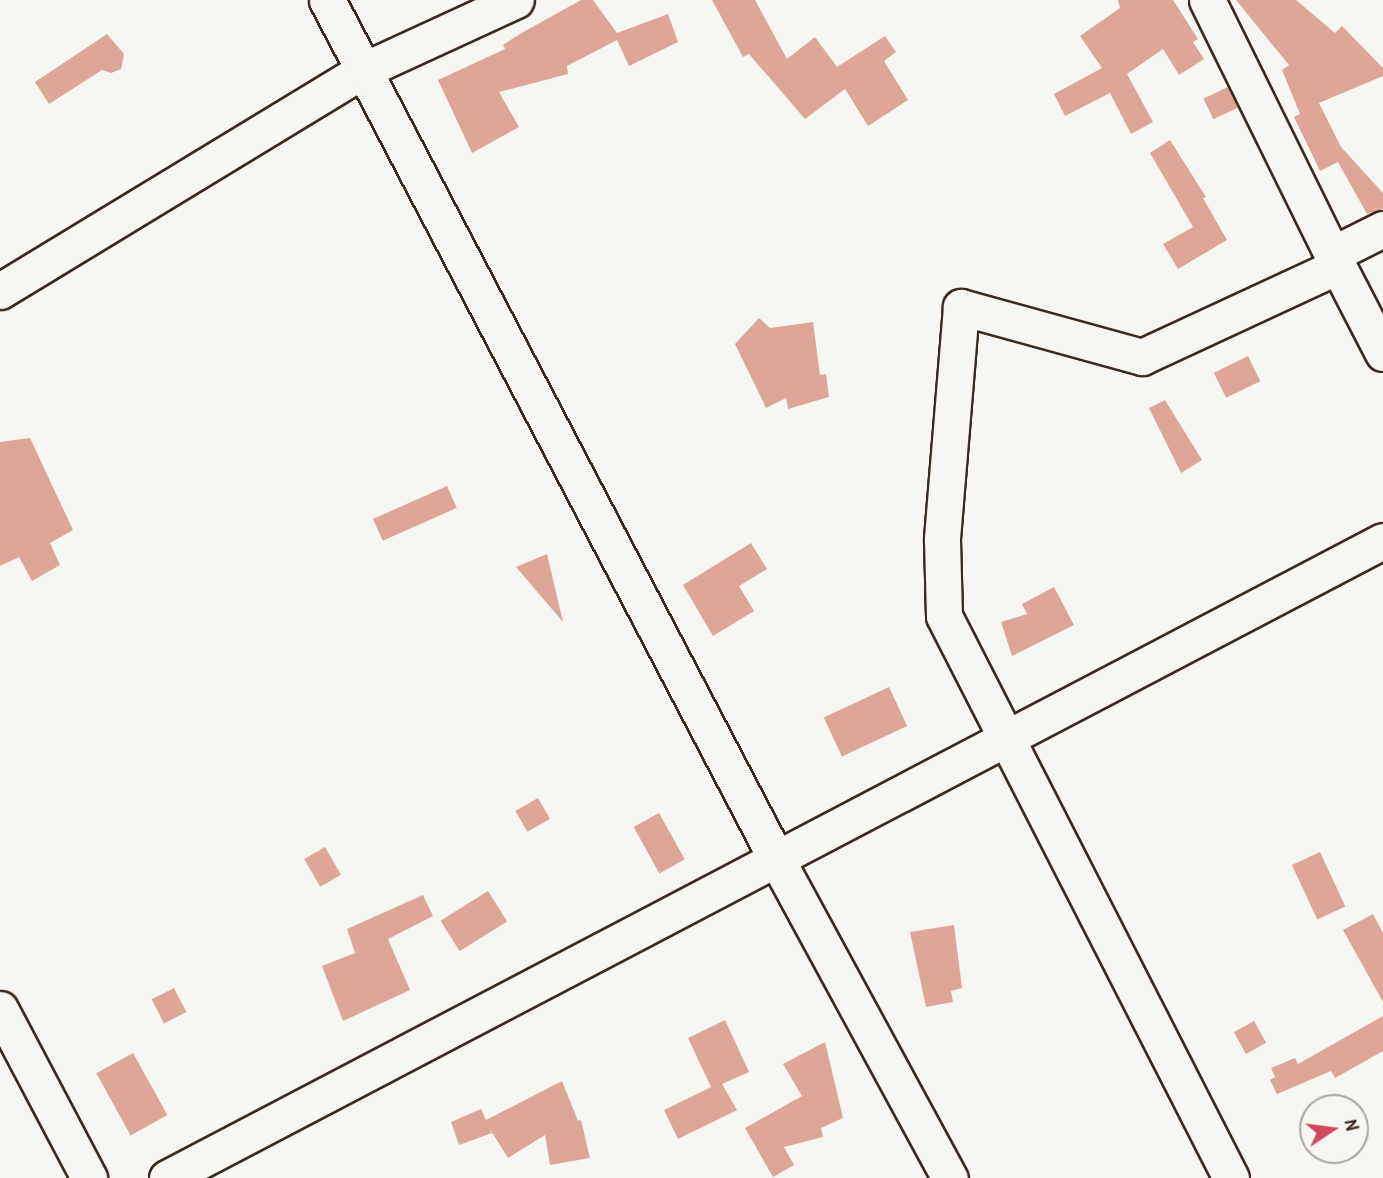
<!DOCTYPE html>
<style>
body{margin:0}
#map{position:relative;width:1383px;height:1178px;overflow:hidden;background:#f6f6f2;font-family:"Patrick Hand",sans-serif}
div>[style]{position:absolute}
.building>*{inset:0;background:#dea697;transform-origin:0 0}
.roads{filter:drop-shadow(2px 0 #3b2a1e) drop-shadow(-2px 0 #3b2a1e) drop-shadow(0 2px #3b2a1e) drop-shadow(0 -2px #3b2a1e)}
.minor>*{height:35px;margin:-17.5px;padding:0 17.5px;transform-origin:17.5px;border-radius:17.5px;background:#f6f6f2}
span{translate:-50% -50%;white-space:nowrap;text-align:center;line-height:1.15;-webkit-text-stroke:7px #f6f6f2;paint-order:stroke}
.north{position:absolute;left:1299px;top:1094px;width:70px;height:70px;box-sizing:border-box;background:#f6f6f2;border:2px solid #aba49d;border-radius:50%;rotate:77deg;font-size:19px;font-weight:700;line-height:28px;text-align:center;color:#3b2a1e}
.north::after{content:'';display:block;margin:auto;width:24px;height:32px;background:#d1495b;clip-path:polygon(50% 0,100% 100%,50% 72%,0 100%)}
</style>
<div id="map">
<div class="building">
<i style="clip-path:polygon(581px 0,593px 0,617px 33px,668px 14px,678px 42px,629px 66px,617px 40px,567px 66px,568px 74px,499px 92px,519px 127px,472px 153px,438px 80px,505px 49px,503px 45px,518px 35px)"></i>
<i style="clip-path:polygon(712px 0,755px 0,787px 59px,815px 37px,837px 67px,885px 36px,896px 52px,884px 61px,908px 100px,868px 126px,845px 89px,805px 119px,749px 54px,743px 57px)"></i>
<i style="clip-path:polygon(1118px 0,1173px 0,1198px 39px,1193px 42px,1204px 59px,1179px 75px,1163px 49px,1127px 74px,1153px 122px,1131px 134px,1110px 93px,1065px 116px,1054px 94px,1102px 68px,1080px 36px,1120px 8px)"></i>
<i style="clip-path:polygon(1236px 0,1296px 0,1335px 33px,1342px 26px,1383px 68px,1383px 76px,1319px 103px,1341px 147px,1383px 193px,1383px 209px,1367px 214px,1338px 162px,1320px 171px,1294px 117px,1300px 114px,1282px 70px,1289px 65px)"></i>
<i style="clip-path:polygon(107px 34px,124px 54px,121px 69px,111px 73px,102px 70px,49px 104px,35px 82px)"></i>
<i style="left:1228px;top:87px;width:23px;height:27px;rotate:65deg"></i>
<i style="clip-path:polygon(1170px 140px,1206px 197px,1203px 198px,1227px 240px,1178px 269px,1163px 244px,1193px 227px,1150px 153px)"></i>
<i style="clip-path:polygon(759px 318px,770px 328px,813px 322px,820px 375px,826px 374px,829px 397px,788px 409px,786px 398px,766px 408px,735px 344px)"></i>
<i style="left:1248px;top:356px;width:28px;height:38px;rotate:64deg"></i>
<i style="clip-path:polygon(1165px 400px,1202px 460px,1181px 473px,1149px 408px)"></i>
<i style="clip-path:polygon(30px 438px,73px 530px,50px 543px,60px 565px,32px 581px,19px 557px,0 566px,0 442px)"></i>
<i style="left:447px;top:486px;width:24px;height:81px;rotate:66deg"></i>
<i style="clip-path:polygon(751px 543px,767px 569px,739px 586px,754px 611px,713px 636px,683px 585px)"></i>
<i style="clip-path:polygon(547px 554px,563px 622px,516px 567px)"></i>
<i style="clip-path:polygon(1054px 587px,1074px 625px,1012px 656px,1001px 622px,1027px 614px,1022px 604px)"></i>
<i style="left:889px;top:687px;width:43px;height:72px;rotate:65deg"></i>
<i style="left:538px;top:798px;width:24px;height:26px;rotate:60deg"></i>
<i style="left:659px;top:813px;width:53px;height:29px;rotate:61deg"></i>
<i style="left:325px;top:847px;width:32px;height:24px;rotate:60deg"></i>
<i style="left:1320px;top:852px;width:60px;height:31px;rotate:65deg"></i>
<i style="left:488px;top:891px;width:36px;height:56px;rotate:58deg"></i>
<i style="clip-path:polygon(423px 895px,433px 916px,388px 939px,410px 990px,343px 1021px,322px 966px,355px 953px,347px 929px)"></i>
<i style="clip-path:polygon(1373px 914px,1383px 933px,1383px 1002px,1343px 930px)"></i>
<i style="clip-path:polygon(954px 925px,962px 988px,951px 991px,953px 1002px,926px 1007px,910px 932px)"></i>
<i style="left:174px;top:988px;width:27px;height:25px;rotate:63deg"></i>
<i style="clip-path:polygon(1383px 1016px,1383px 1051px,1335px 1078px,1331px 1071px,1277px 1094px,1270px 1080px,1275px 1077px,1271px 1068px,1295px 1058px,1298px 1064px)"></i>
<i style="clip-path:polygon(725px 1020px,749px 1072px,722px 1084px,737px 1110px,678px 1139px,664px 1110px,711px 1087px,688px 1038px)"></i>
<i style="left:1254px;top:1021px;width:25px;height:23px;rotate:61deg"></i>
<i style="clip-path:polygon(825px 1042px,843px 1118px,821px 1128px,823px 1137px,784px 1147px,794px 1165px,773px 1177px,745px 1128px,802px 1096px,783px 1064px)"></i>
<i style="left:133px;top:1053px;width:71px;height:42px;rotate:61deg"></i>
<i style="clip-path:polygon(562px 1081px,578px 1121px,581px 1120px,590px 1158px,550px 1165px,545px 1135px,508px 1158px,488px 1126px,492px 1133px,459px 1145px,451px 1122px,481px 1109px,486px 1120px)"></i>
</div>
<div class="roads">
<div class="minor">
<i style="left:327px;top:0;width:971px;rotate:62.38deg"></i>
<i style="left:777px;top:860px;width:362px;rotate:61.5deg"></i>
<i style="left:1207px;top:0;width:297px;rotate:63.8deg"></i>
<i style="left:1338px;top:266px;width:216px;rotate:155.1deg"></i>
<i style="left:1142px;top:357px;width:188px;rotate:-164.6deg"></i>
<i style="left:961px;top:307px;width:234px;rotate:94.7deg"></i>
<i style="left:942px;top:540px;width:76px;rotate:88.5deg"></i>
<i style="left:944px;top:616px;width:631px;rotate:62.95deg"></i>
<i style="left:1333px;top:254px;width:56px;rotate:-26.6deg"></i>
<i style="left:1338px;top:266px;width:98px;rotate:62.7deg"></i>
<i style="left:0;top:291px;width:426px;rotate:-31.3deg"></i>
<i style="left:364px;top:70px;width:167px;rotate:-24.7deg"></i>
<i style="left:0;top:1009px;width:191px;rotate:62.2deg"></i>
<i style="left:167px;top:1178px;width:1373px;rotate:-27.65deg"></i>
</div>
</div>
<div class="north">N</div>
</div>
